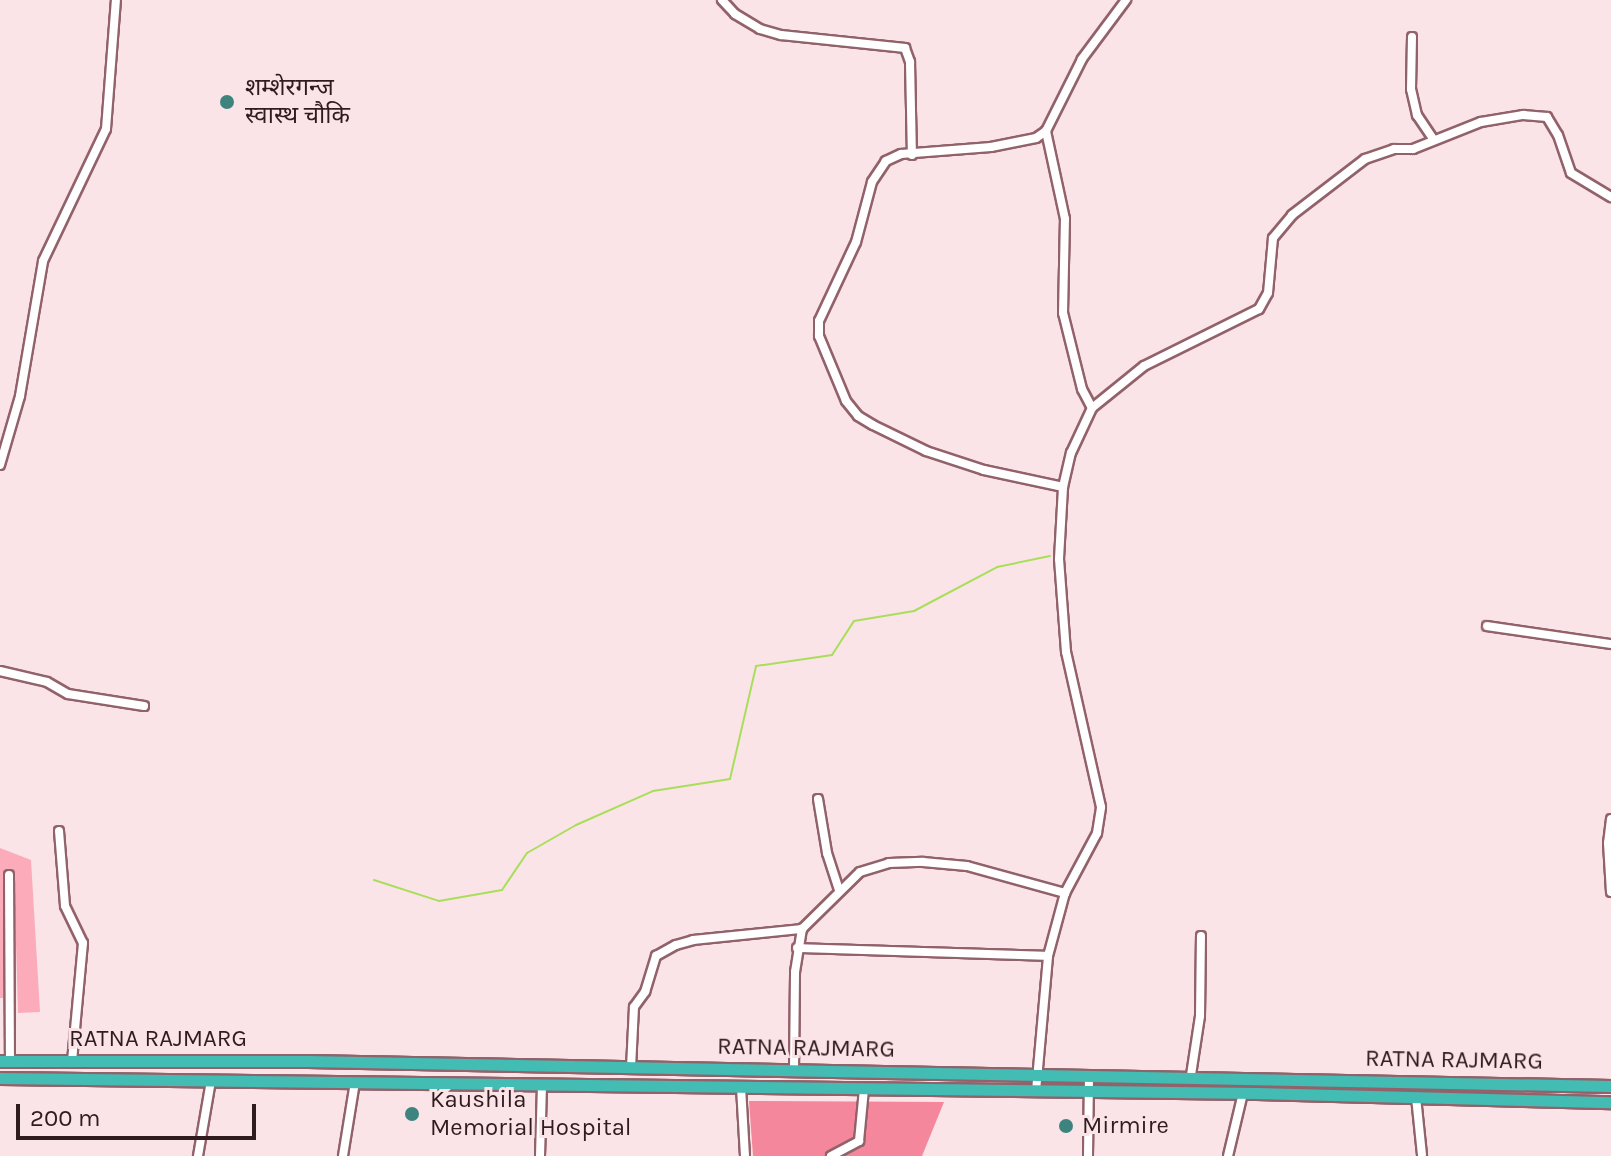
<!DOCTYPE html>
<meta charset="utf-8">
<style>
body{margin:0}
#map{position:relative;width:1611px;height:1156px;overflow:hidden;background:#fbe4e8;font-family:Karla,"Noto Sans Devanagari",sans-serif}
div>[style]{position:absolute}
.green>*{inset:0;background:#fbabb9}
.forest>*{inset:0;background:#f5879d}
.stream>*{height:2px;margin:-1px;padding:0 1px;transform-origin:1px;border-radius:1px;background:#a9de5b}
.roads{filter:drop-shadow(2px 0 #92626a) drop-shadow(-2px 0 #92626a) drop-shadow(0 2px #92626a) drop-shadow(0 -2px #92626a)}
.minor>*{height:8px;margin:-4px;padding:0 4px;transform-origin:4px;border-radius:4px;background:#fff}
.highway>*{height:11px;margin:-5.5px;padding:0 5.5px;transform-origin:5.5px;border-radius:5.5px;background:#43bcb3}
.dots>*{width:22px;height:22px;translate:-50% -50%;box-sizing:border-box;border:4px solid #fbe4e8;border-radius:50%}
span{translate:-50% -50%;white-space:nowrap;text-align:center;line-height:1.15;-webkit-text-stroke:6px #fbe4e8;paint-order:stroke}
.poi-label{font-size:24px;color:#301c1f}
.left{translate:0 -50%;text-align:left}
.street-label{font-size:24px;color:#301c1f}
.scale{position:absolute;left:16px;top:1104px;width:240px;height:36px;box-sizing:border-box;border:4px solid #301c1f;border-top:0;padding-left:10px;font-size:24px;line-height:28px;white-space:nowrap;color:#301c1f;-webkit-text-stroke:6px #fbe4e8;paint-order:stroke}
</style>
<div id="map">
<div class="green">
<i style="clip-path:polygon(0 848px,31px 860px,40px 1012px,18px 1013px,14px 872px,4px 869px,3px 998px,0 998px)"></i>
</div>
<div class="forest">
<i style="clip-path:polygon(749px 1101px,944px 1102px,922px 1156px,753px 1156px)"></i>
</div>
<div class="stream">
<i style="left:374px;top:880px;width:68px;rotate:17.9deg"></i>
<i style="left:439px;top:901px;width:64px;rotate:-9.9deg"></i>
<i style="left:502px;top:890px;width:45px;rotate:-56deg"></i>
<i style="left:527px;top:853px;width:56px;rotate:-29.7deg"></i>
<i style="left:576px;top:825px;width:84px;rotate:-23.8deg"></i>
<i style="left:653px;top:791px;width:78px;rotate:-8.9deg"></i>
<i style="left:730px;top:779px;width:116px;rotate:-77deg"></i>
<i style="left:756px;top:666px;width:77px;rotate:-8.2deg"></i>
<i style="left:832px;top:655px;width:40px;rotate:-57.1deg"></i>
<i style="left:854px;top:621px;width:61px;rotate:-9.5deg"></i>
<i style="left:914px;top:611px;width:94px;rotate:-27.9deg"></i>
<i style="left:997px;top:567px;width:54px;rotate:-11.7deg"></i>
</div>
<div class="roads">
<div class="minor">
<i style="left:722px;top:0;width:19px;rotate:47deg"></i>
<i style="left:735px;top:14px;width:29px;rotate:31deg"></i>
<i style="left:760px;top:29px;width:22px;rotate:16deg"></i>
<i style="left:781px;top:35px;width:125px;rotate:6deg"></i>
<i style="left:905px;top:48px;width:15px;rotate:70deg"></i>
<i style="left:910px;top:62px;width:93px;rotate:88.8deg"></i>
<i style="left:1412px;top:37px;width:52px;rotate:91.1deg"></i>
<i style="left:1411px;top:89px;width:27px;rotate:77deg"></i>
<i style="left:1417px;top:115px;width:30px;rotate:56deg"></i>
<i style="left:1046px;top:131px;width:12px;rotate:145deg"></i>
<i style="left:1036px;top:138px;width:46px;rotate:168.7deg"></i>
<i style="left:991px;top:147px;width:90px;rotate:175.6deg"></i>
<i style="left:901px;top:154px;width:17px;rotate:155deg"></i>
<i style="left:886px;top:161px;width:25px;rotate:124deg"></i>
<i style="left:872px;top:182px;width:62px;rotate:104.9deg"></i>
<i style="left:856px;top:242px;width:87px;rotate:115.1deg"></i>
<i style="left:819px;top:321px;width:15px;rotate:90deg"></i>
<i style="left:819px;top:336px;width:70px;rotate:67.4deg"></i>
<i style="left:846px;top:401px;width:19px;rotate:51deg"></i>
<i style="left:858px;top:416px;width:17px;rotate:31deg"></i>
<i style="left:873px;top:425px;width:59px;rotate:26.1deg"></i>
<i style="left:926px;top:451px;width:61px;rotate:18.1deg"></i>
<i style="left:984px;top:470px;width:81px;rotate:12.1deg"></i>
<i style="left:1092px;top:408px;width:21px;rotate:-118deg"></i>
<i style="left:1082px;top:389px;width:78px;rotate:-104deg"></i>
<i style="left:1063px;top:313px;width:94px;rotate:-88.8deg"></i>
<i style="left:1065px;top:219px;width:90px;rotate:-102.2deg"></i>
<i style="left:1046px;top:131px;width:80px;rotate:-63.4deg"></i>
<i style="left:1082px;top:59px;width:74px;rotate:-53.3deg"></i>
<i style="left:0;top:465px;width:72px;rotate:-73.8deg"></i>
<i style="left:20px;top:396px;width:137px;rotate:-80.3deg"></i>
<i style="left:43px;top:261px;width:146px;rotate:-64.5deg"></i>
<i style="left:106px;top:129px;width:129px;rotate:-85.6deg"></i>
<i style="left:1487px;top:626px;width:125px;rotate:8.3deg"></i>
<i style="left:0;top:671px;width:48px;rotate:13.2deg"></i>
<i style="left:47px;top:682px;width:24px;rotate:30deg"></i>
<i style="left:68px;top:694px;width:77px;rotate:9deg"></i>
<i style="left:818px;top:799px;width:55px;rotate:80.5deg"></i>
<i style="left:827px;top:853px;width:38px;rotate:72deg"></i>
<i style="left:1611px;top:819px;width:24px;rotate:97deg"></i>
<i style="left:1608px;top:843px;width:49px;rotate:86.5deg"></i>
<i style="left:59px;top:831px;width:75px;rotate:85.4deg"></i>
<i style="left:65px;top:906px;width:41px;rotate:64.1deg"></i>
<i style="left:83px;top:943px;width:119px;rotate:95.3deg"></i>
<i style="left:9px;top:875px;width:185px;rotate:89.7deg"></i>
<i style="left:797px;top:948px;width:251px;rotate:1.8deg"></i>
<i style="left:631px;top:1068px;width:61px;rotate:-87.2deg"></i>
<i style="left:634px;top:1007px;width:19px;rotate:-54deg"></i>
<i style="left:645px;top:992px;width:38px;rotate:-73deg"></i>
<i style="left:656px;top:956px;width:23px;rotate:-29deg"></i>
<i style="left:676px;top:945px;width:18px;rotate:-16deg"></i>
<i style="left:693px;top:940px;width:110px;rotate:-5.8deg"></i>
<i style="left:802px;top:929px;width:81px;rotate:-44.5deg"></i>
<i style="left:860px;top:872px;width:30px;rotate:-17deg"></i>
<i style="left:889px;top:863px;width:34px;rotate:-2deg"></i>
<i style="left:923px;top:862px;width:44px;rotate:5.2deg"></i>
<i style="left:967px;top:866px;width:102px;rotate:15.4deg"></i>
<i style="left:794px;top:1070px;width:98px;rotate:-89.4deg"></i>
<i style="left:795px;top:972px;width:44px;rotate:-80.8deg"></i>
<i style="left:1191px;top:1075px;width:60px;rotate:-81.3deg"></i>
<i style="left:1200px;top:1016px;width:80px;rotate:-89.3deg"></i>
<i style="left:741px;top:1087px;width:69px;rotate:86.7deg"></i>
<i style="left:1036px;top:1091px;width:136px;rotate:-84.9deg"></i>
<i style="left:1048px;top:956px;width:65px;rotate:-74.9deg"></i>
<i style="left:1065px;top:893px;width:68px;rotate:-61.9deg"></i>
<i style="left:1097px;top:833px;width:26px;rotate:-81deg"></i>
<i style="left:1101px;top:807px;width:159px;rotate:-102.7deg"></i>
<i style="left:1066px;top:652px;width:93px;rotate:-94.3deg"></i>
<i style="left:1059px;top:559px;width:72px;rotate:-86.8deg"></i>
<i style="left:1063px;top:487px;width:35px;rotate:-77deg"></i>
<i style="left:1071px;top:453px;width:50px;rotate:-65deg"></i>
<i style="left:1092px;top:408px;width:67px;rotate:-38.9deg"></i>
<i style="left:1144px;top:366px;width:128px;rotate:-26.4deg"></i>
<i style="left:1259px;top:309px;width:18px;rotate:-61deg"></i>
<i style="left:1268px;top:293px;width:55px;rotate:-84.8deg"></i>
<i style="left:1273px;top:238px;width:30px;rotate:-50deg"></i>
<i style="left:1292px;top:215px;width:92px;rotate:-37.5deg"></i>
<i style="left:1365px;top:159px;width:31px;rotate:-19deg"></i>
<i style="left:1394px;top:149px;width:19px"></i>
<i style="left:1413px;top:149px;width:73px;rotate:-21.7deg"></i>
<i style="left:1481px;top:122px;width:43px;rotate:-9.5deg"></i>
<i style="left:1523px;top:115px;width:24px;rotate:5deg"></i>
<i style="left:1547px;top:117px;width:21px;rotate:59deg"></i>
<i style="left:1558px;top:135px;width:40px;rotate:71.1deg"></i>
<i style="left:1571px;top:173px;width:47px;rotate:31deg"></i>
<i style="left:1416px;top:1097px;width:58px;rotate:84.1deg"></i>
<i style="left:198px;top:1156px;width:76px;rotate:-80.2deg"></i>
<i style="left:343px;top:1156px;width:75px;rotate:-80.8deg"></i>
<i style="left:540px;top:1156px;width:71px;rotate:-88.4deg"></i>
<i style="left:831px;top:1156px;width:32px;rotate:-28deg"></i>
<i style="left:859px;top:1141px;width:52px;rotate:-84.5deg"></i>
<i style="left:1088px;top:1156px;width:80px;rotate:-89.3deg"></i>
<i style="left:1228px;top:1156px;width:65px;rotate:-76.6deg"></i>
</div>
<div class="highway">
<i style="left:0;top:1061px;width:307px"></i>
<i style="left:307px;top:1061px;width:1304px;rotate:1.1deg"></i>
<i style="left:0;top:1078px;width:1256px;rotate:0.68deg"></i>
<i style="left:1256px;top:1093px;width:355px;rotate:1.5deg"></i>
</div>
</div>
<div class="dots">
<i style="left:227px;top:102px;background:#3d847e"></i>
<i style="left:412px;top:1114px;background:#3d847e"></i>
<i style="left:1066px;top:1126px;background:#3d847e"></i>
</div>
<div class="poi-label">
<span class="left" style="left:245px;top:102px">शम्शेरगन्ज<br>स्वास्थ चौकि</span>
<span class="left" style="left:430px;top:1114px">Kaushila<br>Memorial Hospital</span>
<span class="left" style="left:1082px;top:1126px">Mirmire</span>
</div>
<div class="street-label">
<span style="left:158px;top:1039px">RATNA RAJMARG</span>
<span style="left:806px;top:1048px;rotate:1deg">RATNA RAJMARG</span>
<span style="left:1454px;top:1060px;rotate:1deg">RATNA RAJMARG</span>
</div>
<div class="scale">200 m</div>
</div>
